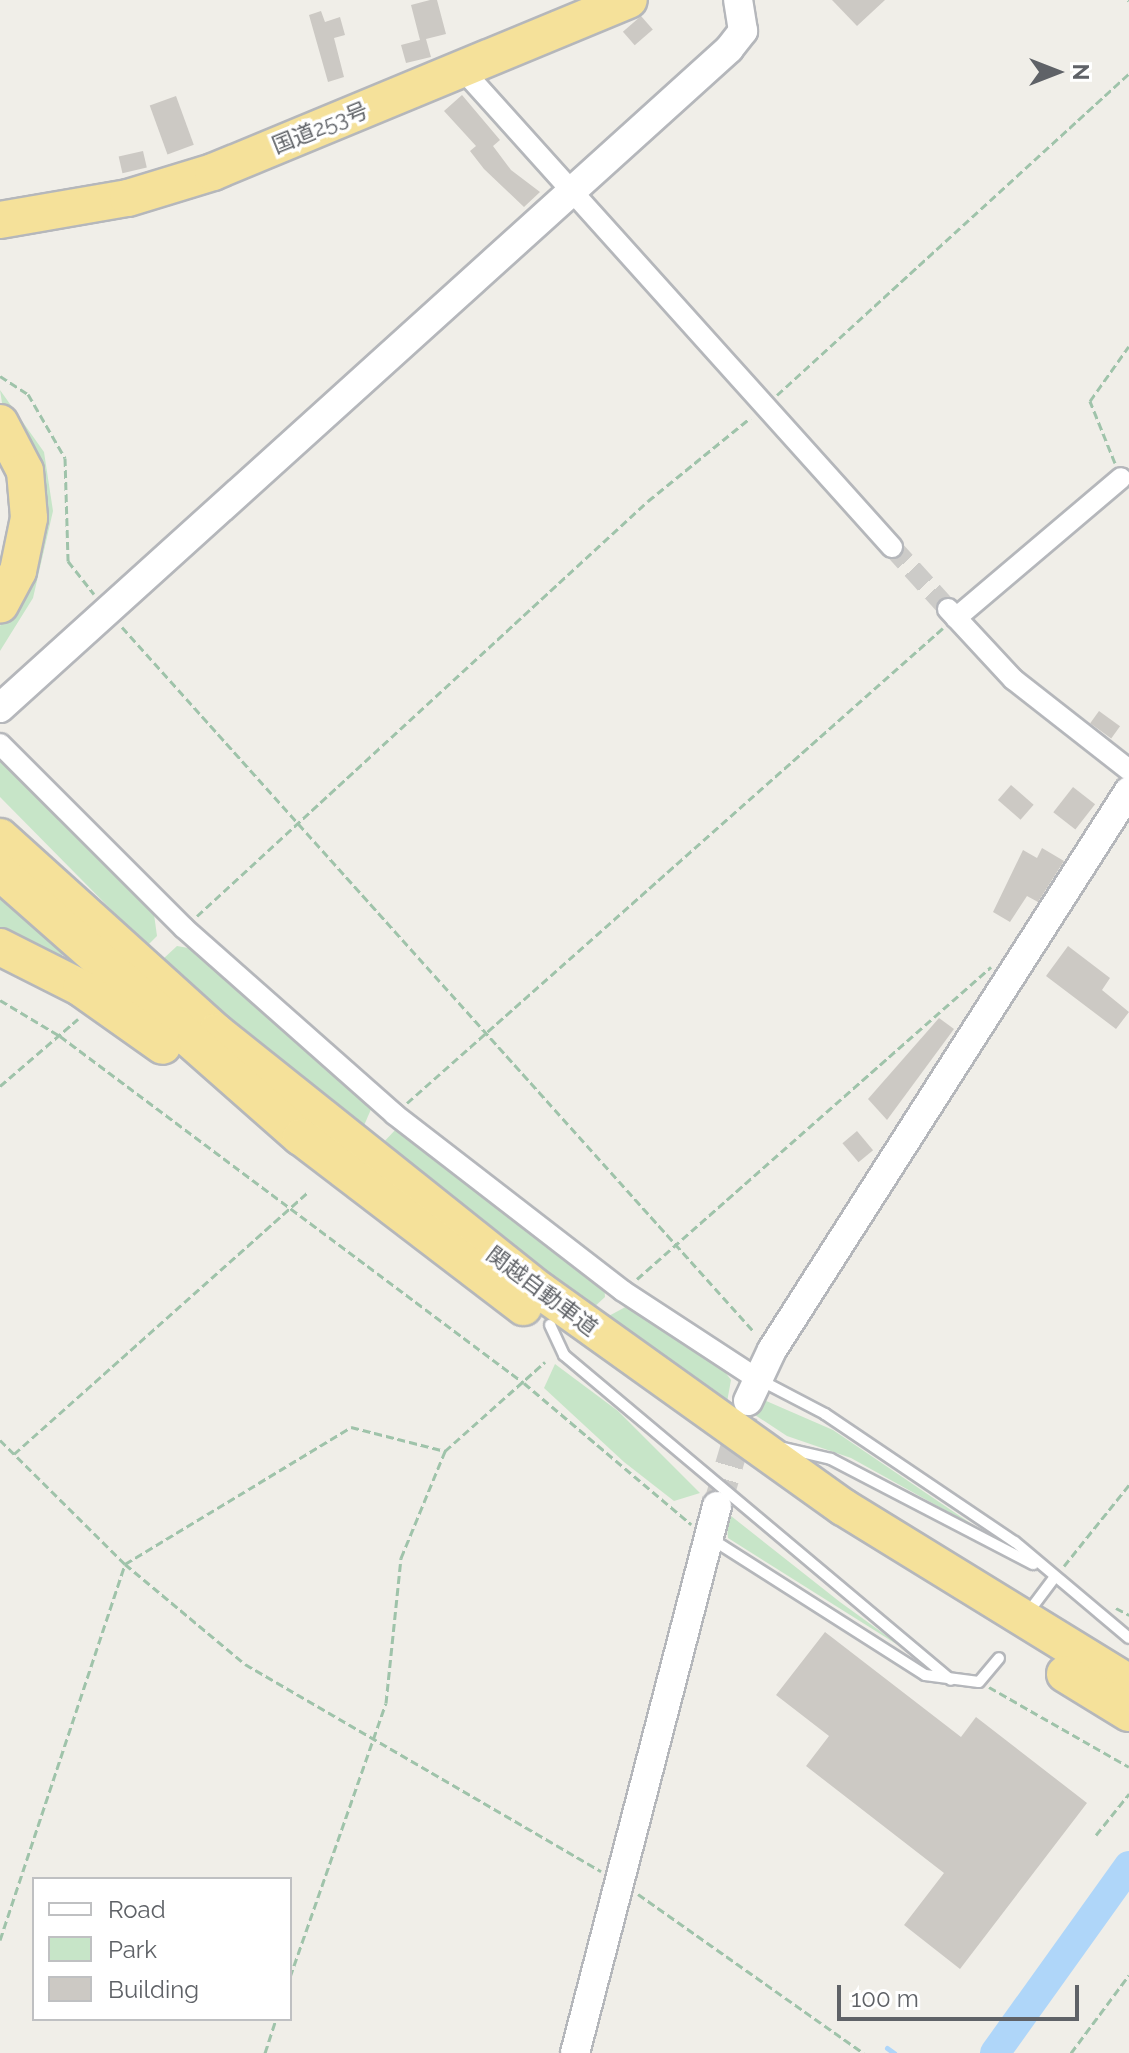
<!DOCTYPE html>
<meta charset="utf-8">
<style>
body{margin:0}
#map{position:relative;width:1129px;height:2053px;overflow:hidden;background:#f0eee8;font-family:Raleway,"Noto Sans JP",sans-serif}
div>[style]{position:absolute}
.green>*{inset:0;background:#c7e5c8}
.stream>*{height:5px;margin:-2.5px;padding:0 2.5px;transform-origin:2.5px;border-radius:2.5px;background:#afd6f9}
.river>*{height:30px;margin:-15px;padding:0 15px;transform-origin:15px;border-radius:15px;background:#afd6f9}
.building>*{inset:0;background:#ccc9c4;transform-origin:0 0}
.street-tunnel>*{height:20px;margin-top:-10px;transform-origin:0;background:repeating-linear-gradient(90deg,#cccbc8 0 20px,transparent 0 30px)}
.secondary-tunnel>*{height:28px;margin-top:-14px;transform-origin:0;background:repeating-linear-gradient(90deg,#cccbc8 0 28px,transparent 0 42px)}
.path>*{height:3px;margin-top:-1.5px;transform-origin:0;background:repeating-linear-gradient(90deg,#9fc3aa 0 8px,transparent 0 12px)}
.roads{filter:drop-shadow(2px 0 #b5b7bb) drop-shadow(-2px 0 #b5b7bb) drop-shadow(0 2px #b5b7bb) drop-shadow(0 -2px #b5b7bb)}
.lane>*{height:10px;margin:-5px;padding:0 5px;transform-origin:5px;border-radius:5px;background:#fff}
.street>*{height:20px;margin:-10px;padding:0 10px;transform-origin:10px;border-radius:10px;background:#fff}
.secondary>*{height:28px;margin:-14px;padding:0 14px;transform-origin:14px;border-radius:14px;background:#fff}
.highway>*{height:36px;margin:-18px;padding:0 18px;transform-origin:18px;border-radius:18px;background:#f5e19a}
span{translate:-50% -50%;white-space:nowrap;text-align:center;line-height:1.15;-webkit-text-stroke:7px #fff;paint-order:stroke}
.street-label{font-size:22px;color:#5f6267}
.legend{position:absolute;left:32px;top:1877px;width:260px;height:144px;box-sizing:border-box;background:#fff;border:2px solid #bfc0c2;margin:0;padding:10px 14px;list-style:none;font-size:24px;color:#5f6267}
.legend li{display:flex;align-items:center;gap:16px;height:40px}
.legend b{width:40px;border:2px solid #bfc0c2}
.north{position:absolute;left:1017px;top:32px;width:80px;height:80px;-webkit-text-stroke:6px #fff;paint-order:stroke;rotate:90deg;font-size:22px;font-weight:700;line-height:32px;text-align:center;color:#5f6267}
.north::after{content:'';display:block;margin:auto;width:28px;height:36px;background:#5f6267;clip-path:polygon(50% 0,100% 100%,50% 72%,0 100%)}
.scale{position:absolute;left:837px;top:1985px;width:242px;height:36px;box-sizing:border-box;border:4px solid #5f6267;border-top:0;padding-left:10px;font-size:24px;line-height:28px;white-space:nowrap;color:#5f6267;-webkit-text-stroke:6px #fff;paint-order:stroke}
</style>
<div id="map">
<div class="green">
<i style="clip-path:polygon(0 390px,44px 452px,53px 511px,33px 598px,0 651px,0 626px,28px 573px)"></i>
<i style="clip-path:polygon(0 756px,153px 907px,157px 936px,147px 946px,0 797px)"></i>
<i style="clip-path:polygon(0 889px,67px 949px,61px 956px,0 929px)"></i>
<i style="clip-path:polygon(177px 946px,194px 949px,372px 1107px,362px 1130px,162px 960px)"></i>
<i style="clip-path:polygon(397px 1128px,604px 1283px,605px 1297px,592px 1309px,381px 1145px)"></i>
<i style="clip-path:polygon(631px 1304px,720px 1365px,731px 1380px,727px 1402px,605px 1318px)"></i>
<i style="clip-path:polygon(555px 1364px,618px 1411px,700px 1493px,674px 1501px,624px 1462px,544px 1388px)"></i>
<i style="clip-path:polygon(764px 1400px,833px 1430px,979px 1529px,851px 1458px,787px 1436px,752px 1413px)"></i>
<i style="clip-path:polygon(726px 1512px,840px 1602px,909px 1652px,728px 1538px)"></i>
</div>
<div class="stream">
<i style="left:887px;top:2048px;width:9px;rotate:36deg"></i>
</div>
<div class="river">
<i style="left:995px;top:2053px;width:230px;rotate:-54.4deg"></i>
</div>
<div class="building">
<i style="clip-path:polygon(430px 0,437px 0,446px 34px,426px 39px,431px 57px,406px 63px,401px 45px,420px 40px,411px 5px)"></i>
<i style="clip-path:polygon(832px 0,885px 0,857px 26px)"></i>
<i style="clip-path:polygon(321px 11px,325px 22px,340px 17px,345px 35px,334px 38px,344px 77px,328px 82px,309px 15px)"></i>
<i style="left:641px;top:16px;width:18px;height:24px;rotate:49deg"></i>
<i style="clip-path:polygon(462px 95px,500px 140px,493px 146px,511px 170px,540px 192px,524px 207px,484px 169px,470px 151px,476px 146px,444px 111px)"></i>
<i style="left:176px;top:96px;width:52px;height:28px;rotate:70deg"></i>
<i style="left:143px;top:151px;width:17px;height:25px;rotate:77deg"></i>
<i style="left:1099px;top:711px;width:26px;height:15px;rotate:36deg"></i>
<i style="left:1011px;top:785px;width:30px;height:20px;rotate:41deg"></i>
<i style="left:1073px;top:787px;width:28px;height:32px;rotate:38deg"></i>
<i style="clip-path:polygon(1042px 848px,1064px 861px,1038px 902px,1027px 896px,1010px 922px,993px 912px,1023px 850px,1037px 858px)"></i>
<i style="clip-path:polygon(1068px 946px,1110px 978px,1102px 990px,1129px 1012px,1116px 1029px,1046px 976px)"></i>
<i style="clip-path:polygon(939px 1018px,954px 1029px,887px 1120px,868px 1099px)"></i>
<i style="left:857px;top:1131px;width:25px;height:19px;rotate:50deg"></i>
<i style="clip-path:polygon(825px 1632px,961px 1737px,976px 1717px,1087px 1803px,960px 1969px,904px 1925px,944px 1873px,806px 1766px,829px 1736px,776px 1695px)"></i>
</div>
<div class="street-tunnel">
<i style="left:892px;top:547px;width:84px;rotate:47.9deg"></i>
</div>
<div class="secondary-tunnel">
<i style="left:717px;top:1506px;width:95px;rotate:-73.5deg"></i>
</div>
<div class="path">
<i style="left:1128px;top:0;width:1px;rotate:45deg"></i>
<i style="left:0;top:376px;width:33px;rotate:33deg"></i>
<i style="left:28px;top:394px;width:74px;rotate:60deg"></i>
<i style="left:65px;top:458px;width:103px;rotate:88.3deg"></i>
<i style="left:68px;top:561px;width:42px;rotate:51.8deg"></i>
<i style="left:777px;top:395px;width:476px;rotate:-42.4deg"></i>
<i style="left:1115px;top:463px;width:67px;rotate:-112deg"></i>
<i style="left:1090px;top:401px;width:67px;rotate:-54.7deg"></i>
<i style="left:122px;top:627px;width:948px;rotate:48.12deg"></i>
<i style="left:197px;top:916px;width:613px;rotate:-42.62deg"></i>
<i style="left:648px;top:501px;width:132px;rotate:-39.1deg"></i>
<i style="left:0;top:1000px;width:70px;rotate:31deg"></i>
<i style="left:60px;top:1036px;width:579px;rotate:36.79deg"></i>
<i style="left:524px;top:1383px;width:219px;rotate:40.2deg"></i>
<i style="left:0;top:1086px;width:103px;rotate:-40.7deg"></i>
<i style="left:407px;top:1103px;width:716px;rotate:-41.55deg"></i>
<i style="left:637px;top:1279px;width:472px;rotate:-41.4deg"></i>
<i style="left:0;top:1440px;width:176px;rotate:44.8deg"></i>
<i style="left:125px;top:1564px;width:156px;rotate:39.8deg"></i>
<i style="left:245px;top:1664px;width:412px;rotate:30.2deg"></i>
<i style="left:14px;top:1454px;width:394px;rotate:-41.7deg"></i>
<i style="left:1064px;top:1566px;width:104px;rotate:-51.3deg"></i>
<i style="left:1116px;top:1608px;width:15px;rotate:28deg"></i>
<i style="left:989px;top:1687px;width:161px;rotate:29.7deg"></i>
<i style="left:1096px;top:1835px;width:53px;rotate:-51.2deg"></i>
<i style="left:638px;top:1894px;width:276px;rotate:35.2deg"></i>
<i style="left:0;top:1940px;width:396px;rotate:-71.6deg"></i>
<i style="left:125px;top:1564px;width:264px;rotate:-31.2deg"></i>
<i style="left:351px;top:1427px;width:97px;rotate:14.3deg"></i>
<i style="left:290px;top:1977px;width:290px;rotate:-70.7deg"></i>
<i style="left:386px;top:1703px;width:146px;rotate:-84.1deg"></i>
<i style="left:401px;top:1558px;width:116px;rotate:-67.6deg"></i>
<i style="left:445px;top:1451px;width:134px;rotate:-41.7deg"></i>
<i style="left:265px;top:2053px;width:36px;rotate:-72deg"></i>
<i style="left:1071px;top:2053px;width:97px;rotate:-53.4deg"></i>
</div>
<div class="roads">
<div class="lane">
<i style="left:550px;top:1325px;width:33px;rotate:65deg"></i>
<i style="left:564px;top:1355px;width:505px;rotate:40.02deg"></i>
<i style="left:762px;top:1381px;width:71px;rotate:27.6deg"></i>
<i style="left:825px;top:1414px;width:229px;rotate:34deg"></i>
<i style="left:1015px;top:1542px;width:149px;rotate:40.1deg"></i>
<i style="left:784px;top:1448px;width:48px;rotate:13.2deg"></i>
<i style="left:831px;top:1459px;width:228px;rotate:27.5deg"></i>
<i style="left:710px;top:1538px;width:255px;rotate:32.5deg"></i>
<i style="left:925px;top:1675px;width:54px;rotate:7.4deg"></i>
<i style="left:979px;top:1682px;width:31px;rotate:-50deg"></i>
<i style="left:1033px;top:1606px;width:34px;rotate:-53deg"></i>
</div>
<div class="street">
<i style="left:462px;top:69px;width:643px;rotate:48.03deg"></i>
<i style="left:948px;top:609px;width:96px;rotate:47.1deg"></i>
<i style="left:1013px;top:679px;width:147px;rotate:38.1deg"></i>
<i style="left:956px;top:618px;width:216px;rotate:-40.3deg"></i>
<i style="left:0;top:744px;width:260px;rotate:45deg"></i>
<i style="left:184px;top:928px;width:281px;rotate:41.5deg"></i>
<i style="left:394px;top:1114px;width:289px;rotate:37.7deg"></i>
<i style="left:623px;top:1291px;width:159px;rotate:33.2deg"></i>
</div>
<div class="secondary">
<i style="left:0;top:708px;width:983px;rotate:-42.11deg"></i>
<i style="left:729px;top:49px;width:23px;rotate:-52deg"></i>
<i style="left:743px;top:31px;width:31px;rotate:-99deg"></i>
<i style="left:748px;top:1401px;width:56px;rotate:-64.8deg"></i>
<i style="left:772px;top:1350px;width:663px;rotate:-57.44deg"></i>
<i style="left:575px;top:2053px;width:565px;rotate:-75.45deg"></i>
</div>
<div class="highway">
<i style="left:0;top:220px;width:130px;rotate:-9.8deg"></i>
<i style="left:128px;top:198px;width:89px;rotate:-17deg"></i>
<i style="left:213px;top:172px;width:450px;rotate:-22.5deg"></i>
<i style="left:0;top:423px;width:54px;rotate:62.5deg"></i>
<i style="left:25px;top:471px;width:47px;rotate:85.1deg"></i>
<i style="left:29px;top:518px;width:54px;rotate:101.7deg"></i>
<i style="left:18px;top:571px;width:38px;rotate:118deg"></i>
<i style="left:0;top:837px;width:291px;rotate:42.1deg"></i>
<i style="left:216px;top:1032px;width:416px;rotate:38.6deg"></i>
<i style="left:541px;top:1291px;width:371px;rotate:35.6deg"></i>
<i style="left:843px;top:1507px;width:336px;rotate:31.6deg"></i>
<i style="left:0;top:872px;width:401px;rotate:41.4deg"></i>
<i style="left:301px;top:1137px;width:280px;rotate:37.4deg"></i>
<i style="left:0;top:947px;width:91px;rotate:26.8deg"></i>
<i style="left:81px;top:988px;width:100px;rotate:35.3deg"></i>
<i style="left:1065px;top:1674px;width:75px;rotate:31.4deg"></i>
</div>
</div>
<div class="street-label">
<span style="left:320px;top:128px;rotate:-22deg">国道253号</span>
<span style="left:542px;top:1291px;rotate:37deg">関越自動車道</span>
</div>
<ul class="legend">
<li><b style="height:10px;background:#fff"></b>Road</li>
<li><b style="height:22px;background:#c7e5c8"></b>Park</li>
<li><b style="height:22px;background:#ccc9c4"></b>Building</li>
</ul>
<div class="north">N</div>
<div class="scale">100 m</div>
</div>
